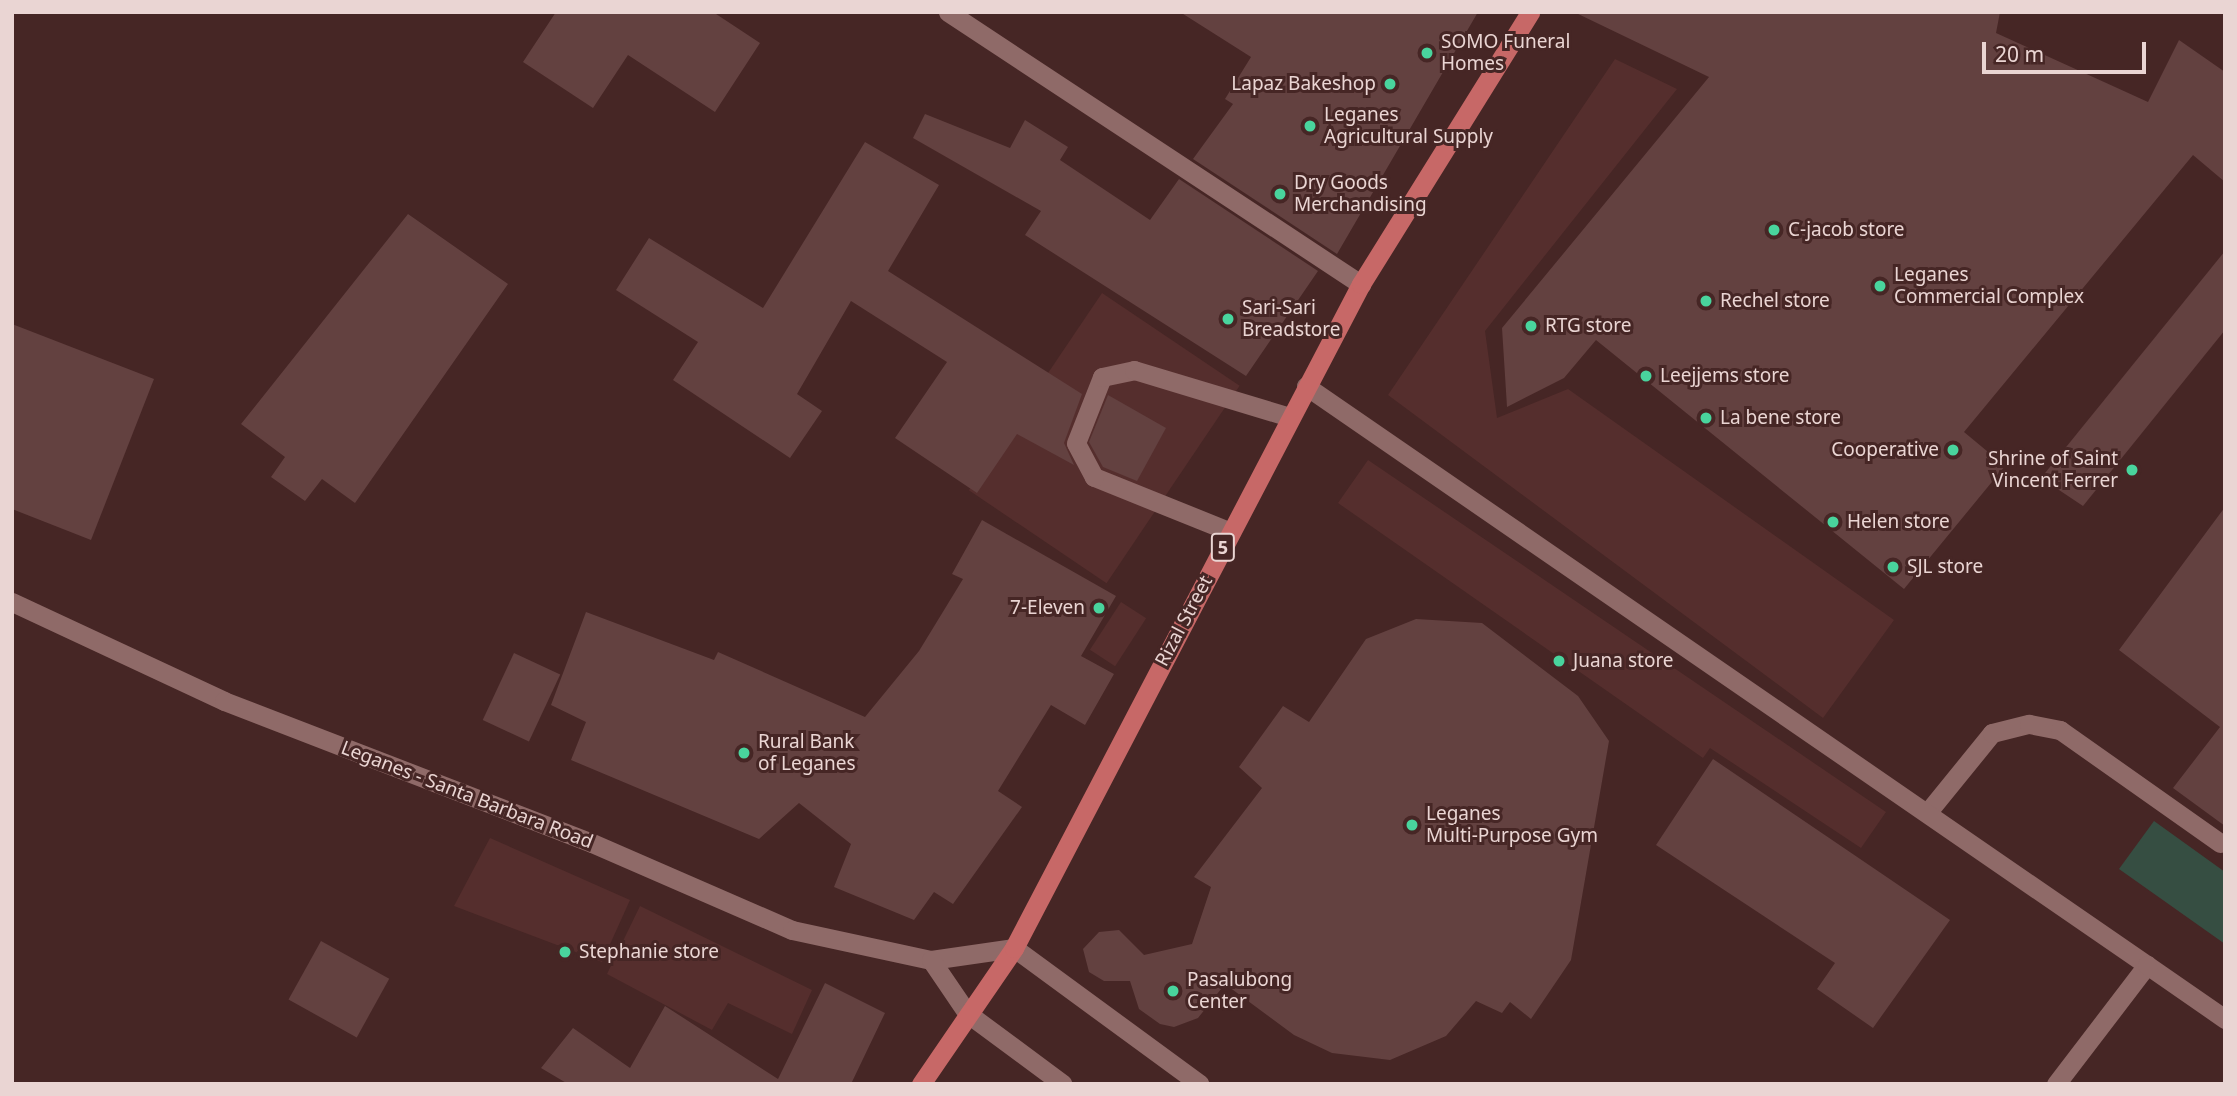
<!DOCTYPE html>
<style>
body{margin:0}
#map{position:relative;width:2237px;height:1096px;overflow:hidden;background:#462625;font-family:"Noto Sans",sans-serif}
div>[style]{position:absolute}
.built>*{inset:0;background:#552e2d;transform-origin:0 0}
.green>*{inset:0;background:#364e42}
.building>*{inset:0;background:#634140;transform-origin:0 0}
.service>*{height:19px;margin:-9.5px;padding:0 9.5px;transform-origin:9.5px;border-radius:9.5px;background:#8f6a68}
.minor>*{height:19px;margin:-9.5px;padding:0 9.5px;transform-origin:9.5px;border-radius:9.5px;background:#8f6a68}
.secondary>*{height:19px;margin:-9.5px;padding:0 9.5px;transform-origin:9.5px;border-radius:9.5px;background:#8f6a68}
.primary>*{height:19px;margin:-9.5px;padding:0 9.5px;transform-origin:9.5px;border-radius:9.5px;background:#c76867}
.dots>*{width:19px;height:19px;translate:-50% -50%;box-sizing:border-box;border:4px solid #462625;border-radius:50%}
span{translate:-50% -50%;white-space:nowrap;text-align:center;line-height:1.15;-webkit-text-stroke:6px #462625;paint-order:stroke}
.shield-label span{padding:2px 5px;background:#462625;border:2px solid;border-radius:5px;-webkit-text-stroke-width:0}
.shield-label{font-size:18px;color:#ead5d3;font-weight:700}
.poi-label{font-size:19px;color:#ead5d3}
.left{translate:0 -50%;text-align:left}
.right{translate:-100% -50%;text-align:right}
.street-label{font-size:19px;color:#ead5d3}
.frame{position:absolute;inset:0;border:14px solid #ead5d3;pointer-events:none}
.scale{position:absolute;left:1982px;top:42px;width:164px;height:32px;box-sizing:border-box;border:4px solid #ead5d3;border-top:0;padding-left:9px;font-size:21px;line-height:24px;white-space:nowrap;color:#ead5d3;-webkit-text-stroke:5px #462625;paint-order:stroke}
</style>
<div id="map">
<div class="built">
<i style="clip-path:polygon(1615px 59px,1677px 89px,1485px 331px,1497px 418px,1568px 389px,1894px 620px,1823px 718px,1388px 395px)"></i>
<i style="left:1102px;top:293px;width:166px;height:238px;rotate:34deg"></i>
<i style="clip-path:polygon(1368px 460px,1886px 812px,1861px 848px,1710px 748px,1703px 758px,1338px 503px)"></i>
<i style="left:1121px;top:602px;width:30px;height:57px;rotate:33deg"></i>
<i style="clip-path:polygon(490px 838px,630px 900px,602px 962px,454px 906px)"></i>
<i style="clip-path:polygon(640px 906px,812px 990px,792px 1034px,728px 1003px,712px 1030px,607px 974px)"></i>
</div>
<div class="green">
<i style="clip-path:polygon(2154px 821px,2225px 872px,2225px 944px,2119px 869px)"></i>
</div>
<div class="building">
<i style="clip-path:polygon(556px 12px,713px 12px,760px 43px,715px 112px,628px 55px,593px 108px,523px 62px)"></i>
<i style="clip-path:polygon(1180px 12px,1478px 12px,1337px 254px,1193px 159px,1233px 104px,1225px 99px,1251px 57px)"></i>
<i style="clip-path:polygon(1574px 12px,2000px 12px,1996px 33px,2148px 102px,2179px 40px,2225px 72px,2225px 182px,2193px 155px,1964px 432px,2005px 466px,1904px 589px,1596px 340px,1564px 378px,1507px 407px,1502px 328px,1709px 77px)"></i>
<i style="clip-path:polygon(925px 114px,1010px 148px,1025px 120px,1068px 147px,1060px 160px,1150px 220px,1179px 179px,1318px 271px,1246px 376px,1025px 235px,1041px 211px,913px 138px)"></i>
<i style="clip-path:polygon(865px 142px,939px 185px,888px 271px,1082px 394px,1064px 443px,1074px 465px,1017px 434px,977px 493px,895px 438px,947px 362px,851px 301px,797px 394px,822px 411px,790px 458px,673px 380px,698px 342px,616px 290px,649px 238px,763px 308px)"></i>
<i style="clip-path:polygon(408px 214px,508px 284px,355px 503px,322px 479px,305px 501px,271px 477px,285px 457px,241px 424px)"></i>
<i style="clip-path:polygon(2225px 251px,2225px 330px,2083px 506px,2041px 478px)"></i>
<i style="clip-path:polygon(12px 324px,154px 379px,91px 540px,12px 509px)"></i>
<i style="clip-path:polygon(1108px 395px,1166px 428px,1137px 481px,1103px 467px,1089px 442px)"></i>
<i style="clip-path:polygon(2225px 507px,2225px 826px,2173px 788px,2220px 727px,2119px 650px)"></i>
<i style="clip-path:polygon(982px 520px,1116px 596px,1081px 656px,1114px 674px,1085px 725px,1051px 705px,998px 791px,1022px 807px,953px 904px,934px 892px,914px 920px,834px 887px,851px 844px,799px 803px,759px 839px,571px 760px,586px 722px,551px 705px,586px 612px,714px 660px,718px 652px,865px 717px,919px 651px,963px 579px,952px 574px)"></i>
<i style="clip-path:polygon(1416px 619px,1482px 623px,1578px 696px,1609px 741px,1571px 960px,1531px 1019px,1510px 1002px,1502px 1013px,1476px 1001px,1446px 1036px,1390px 1060px,1332px 1053px,1294px 1035px,1225px 984px,1198px 1018px,1174px 1027px,1160px 1024px,1139px 1009px,1130px 981px,1104px 981px,1089px 972px,1083px 949px,1099px 932px,1119px 930px,1144px 955px,1192px 944px,1211px 887px,1194px 877px,1262px 788px,1239px 767px,1283px 706px,1309px 722px,1366px 639px)"></i>
<i style="left:514px;top:653px;width:51px;height:74px;rotate:25deg"></i>
<i style="clip-path:polygon(1713px 759px,1950px 920px,1873px 1028px,1817px 989px,1835px 963px,1656px 845px)"></i>
<i style="left:321px;top:941px;width:78px;height:67px;rotate:29deg"></i>
<i style="clip-path:polygon(825px 983px,885px 1013px,851px 1084px,568px 1084px,541px 1068px,573px 1028px,630px 1068px,665px 1006px,778px 1079px)"></i>
</div>
<div class="service">
<i style="left:1231px;top:532px;width:148px;rotate:-158.1deg"></i>
<i style="left:1094px;top:477px;width:38px;rotate:-118deg"></i>
<i style="left:1076px;top:443px;width:71px;rotate:-68.5deg"></i>
<i style="left:1102px;top:377px;width:33px;rotate:-12deg"></i>
<i style="left:1134px;top:370px;width:163px;rotate:16.8deg"></i>
<i style="left:1927px;top:813px;width:103px;rotate:-50.9deg"></i>
<i style="left:1992px;top:733px;width:38px;rotate:-14deg"></i>
<i style="left:2029px;top:724px;width:32px;rotate:11deg"></i>
<i style="left:2060px;top:730px;width:196px;rotate:35.2deg"></i>
</div>
<div class="minor">
<i style="left:948px;top:12px;width:495px;rotate:33.4deg"></i>
<i style="left:1306px;top:386px;width:1021px;rotate:34.55deg"></i>
</div>
<div class="secondary">
<i style="left:12px;top:602px;width:234px;rotate:25deg"></i>
<i style="left:224px;top:701px;width:394px;rotate:21.1deg"></i>
<i style="left:592px;top:843px;width:218px;rotate:23.5deg"></i>
<i style="left:792px;top:930px;width:142px;rotate:12.2deg"></i>
<i style="left:931px;top:960px;width:84px;rotate:-8.2deg"></i>
<i style="left:1014px;top:948px;width:230px;rotate:36.2deg"></i>
<i style="left:931px;top:960px;width:64px;rotate:55.8deg"></i>
<i style="left:967px;top:1013px;width:119px;rotate:36.5deg"></i>
<i style="left:2056px;top:1084px;width:150px;rotate:-52.6deg"></i>
<i style="left:2147px;top:965px;width:95px;rotate:34.7deg"></i>
</div>
<div class="primary">
<i style="left:921px;top:1084px;width:165px;rotate:-55.6deg"></i>
<i style="left:1014px;top:948px;width:749px;rotate:-62.41deg"></i>
<i style="left:1361px;top:284px;width:320px;rotate:-58.1deg"></i>
</div>
<div class="dots">
<i style="left:1427px;top:53px;background:#49d49d"></i>
<i style="left:1390px;top:84px;background:#49d49d"></i>
<i style="left:1310px;top:126px;background:#49d49d"></i>
<i style="left:1280px;top:194px;background:#49d49d"></i>
<i style="left:1774px;top:230px;background:#49d49d"></i>
<i style="left:1880px;top:286px;background:#49d49d"></i>
<i style="left:1706px;top:301px;background:#49d49d"></i>
<i style="left:1228px;top:319px;background:#49d49d"></i>
<i style="left:1531px;top:326px;background:#49d49d"></i>
<i style="left:1646px;top:376px;background:#49d49d"></i>
<i style="left:1706px;top:418px;background:#49d49d"></i>
<i style="left:1953px;top:450px;background:#49d49d"></i>
<i style="left:2132px;top:470px;background:#49d49d"></i>
<i style="left:1833px;top:522px;background:#49d49d"></i>
<i style="left:1893px;top:567px;background:#49d49d"></i>
<i style="left:1099px;top:608px;background:#49d49d"></i>
<i style="left:1559px;top:661px;background:#49d49d"></i>
<i style="left:744px;top:753px;background:#49d49d"></i>
<i style="left:1412px;top:825px;background:#49d49d"></i>
<i style="left:565px;top:952px;background:#49d49d"></i>
<i style="left:1173px;top:991px;background:#49d49d"></i>
</div>
<div class="shield-label">
<span style="left:1223px;top:547px">5</span>
</div>
<div class="poi-label">
<span class="left" style="left:1441px;top:53px">SOMO Funeral<br>Homes</span>
<span class="right" style="left:1376px;top:84px">Lapaz Bakeshop</span>
<span class="left" style="left:1324px;top:126px">Leganes<br>Agricultural Supply</span>
<span class="left" style="left:1294px;top:194px">Dry Goods<br>Merchandising</span>
<span class="left" style="left:1788px;top:230px">C-jacob store</span>
<span class="left" style="left:1894px;top:286px">Leganes<br>Commercial Complex</span>
<span class="left" style="left:1720px;top:301px">Rechel store</span>
<span class="left" style="left:1242px;top:319px">Sari-Sari<br>Breadstore</span>
<span class="left" style="left:1545px;top:326px">RTG store</span>
<span class="left" style="left:1660px;top:376px">Leejjems store</span>
<span class="left" style="left:1720px;top:418px">La bene store</span>
<span class="right" style="left:1939px;top:450px">Cooperative</span>
<span class="right" style="left:2118px;top:470px">Shrine of Saint<br>Vincent Ferrer</span>
<span class="left" style="left:1847px;top:522px">Helen store</span>
<span class="left" style="left:1907px;top:567px">SJL store</span>
<span class="right" style="left:1085px;top:608px">7-Eleven</span>
<span class="left" style="left:1573px;top:661px">Juana store</span>
<span class="left" style="left:758px;top:753px">Rural Bank<br>of Leganes</span>
<span class="left" style="left:1426px;top:825px">Leganes<br>Multi-Purpose Gym</span>
<span class="left" style="left:579px;top:952px">Stephanie store</span>
<span class="left" style="left:1187px;top:991px">Pasalubong<br>Center</span>
</div>
<div class="street-label">
<span style="left:1184px;top:621px;rotate:-62deg">Rizal Street</span>
<span style="left:467px;top:795px;rotate:21deg">Leganes - Santa Barbara Road</span>
</div>
<div class="frame"></div>
<div class="scale">20 m</div>
</div>
